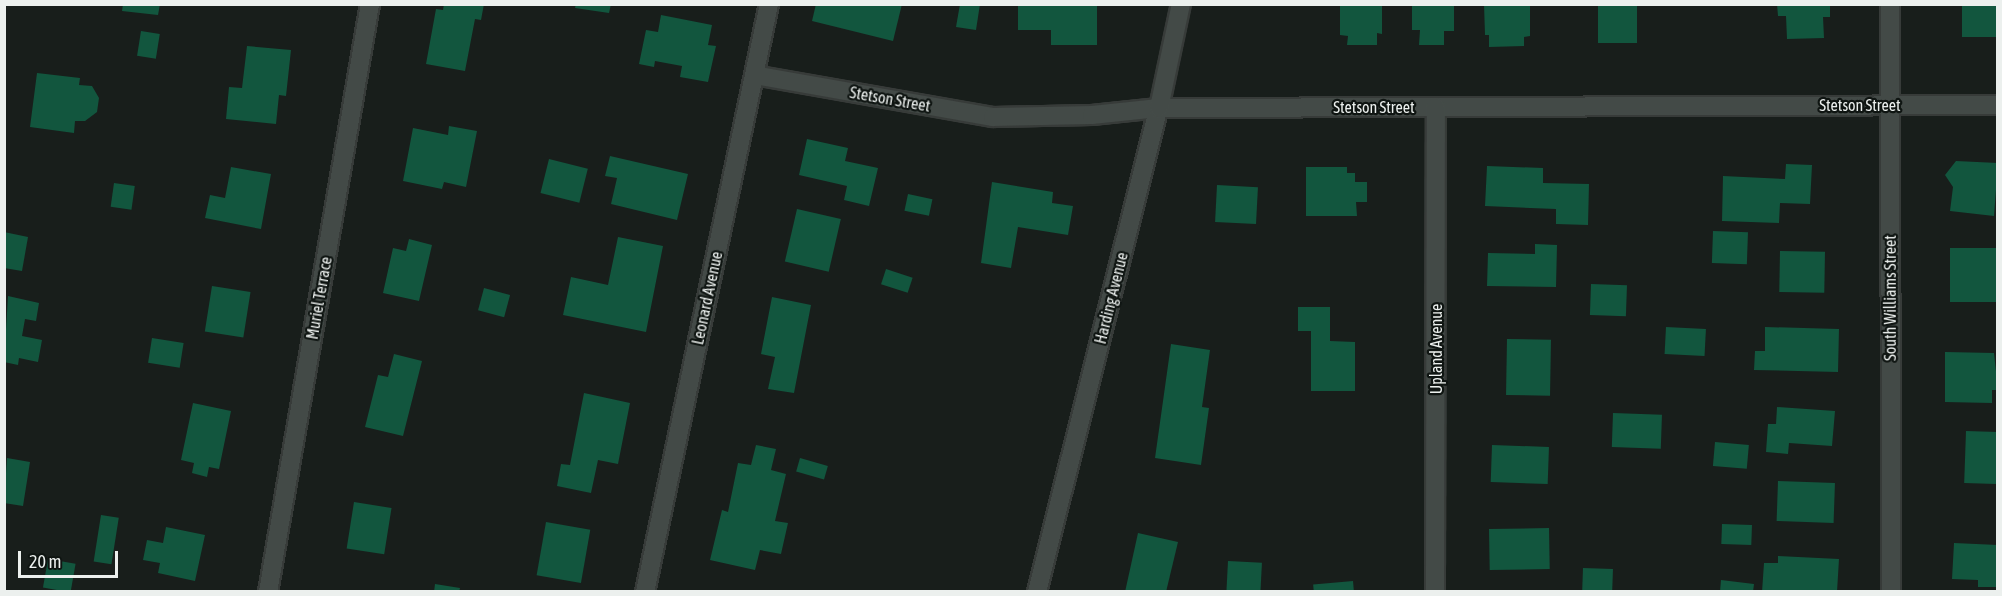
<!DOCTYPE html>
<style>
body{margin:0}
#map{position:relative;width:2002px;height:596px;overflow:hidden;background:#181e1b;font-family:"Asap Condensed",sans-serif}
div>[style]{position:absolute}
.building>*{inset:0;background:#12563e;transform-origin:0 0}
.roads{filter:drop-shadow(2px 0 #373b39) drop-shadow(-2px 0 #373b39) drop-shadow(0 2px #373b39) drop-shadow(0 -2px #373b39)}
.minor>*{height:18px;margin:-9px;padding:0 9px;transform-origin:9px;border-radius:9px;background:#434a47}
span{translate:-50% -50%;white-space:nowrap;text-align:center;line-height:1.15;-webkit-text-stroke:4.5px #0f1512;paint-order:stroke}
.street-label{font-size:16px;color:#ecf0ee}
.frame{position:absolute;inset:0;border:6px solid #ecf0ee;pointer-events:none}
.scale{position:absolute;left:18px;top:551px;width:100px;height:27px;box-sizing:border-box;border:3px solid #ecf0ee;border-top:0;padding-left:8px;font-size:18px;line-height:21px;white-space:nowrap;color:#ecf0ee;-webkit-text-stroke:4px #0f1512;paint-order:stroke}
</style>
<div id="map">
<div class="building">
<i style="clip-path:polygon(123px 4px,160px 4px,158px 15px,122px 11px)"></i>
<i style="clip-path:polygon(444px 4px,484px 4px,481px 20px,475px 19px,465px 71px,426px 64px,436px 9px,443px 10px)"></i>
<i style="clip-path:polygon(576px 4px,611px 4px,609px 13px,575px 8px)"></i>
<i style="clip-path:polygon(816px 4px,902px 4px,893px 41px,812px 21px)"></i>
<i style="clip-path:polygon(960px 4px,980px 4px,976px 30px,956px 27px)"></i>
<i style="clip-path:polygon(1018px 4px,1097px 4px,1097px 45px,1051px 45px,1051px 30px,1018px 30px)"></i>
<i style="clip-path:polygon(1340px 4px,1382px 4px,1382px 34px,1377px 33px,1377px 45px,1347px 45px,1348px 36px,1340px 35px)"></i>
<i style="clip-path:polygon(1484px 4px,1530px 4px,1530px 36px,1524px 37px,1524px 46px,1489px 47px,1489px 35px,1485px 35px)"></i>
<i style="left:1598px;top:4px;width:39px;height:39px"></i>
<i style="clip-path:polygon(1777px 4px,1830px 4px,1830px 17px,1823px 17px,1824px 38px,1787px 39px,1786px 16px,1778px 16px)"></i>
<i style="left:1962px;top:4px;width:36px;height:33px"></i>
<i style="clip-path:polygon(1412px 5px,1454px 5px,1454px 31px,1444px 31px,1444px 45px,1419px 45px,1420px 30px,1412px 30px)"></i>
<i style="clip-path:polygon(661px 15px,712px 25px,708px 45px,716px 46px,708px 82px,680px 77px,682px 66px,655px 61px,654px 67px,639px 64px,646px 30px,658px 32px)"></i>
<i style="left:141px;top:31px;width:19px;height:25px;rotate:9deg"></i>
<i style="clip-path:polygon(247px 46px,291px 50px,286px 96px,279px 95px,276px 124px,226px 119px,229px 87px,242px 88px)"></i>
<i style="clip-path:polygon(37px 73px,80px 78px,79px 85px,92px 86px,99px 98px,97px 112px,85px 121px,75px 121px,74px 133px,30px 127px)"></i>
<i style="clip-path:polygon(449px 126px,477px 131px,466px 187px,444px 182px,442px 189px,403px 181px,413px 128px,448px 135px)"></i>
<i style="clip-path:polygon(807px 139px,848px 148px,845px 161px,878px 168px,869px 206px,844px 200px,847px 186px,799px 175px)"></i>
<i style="clip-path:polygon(610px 156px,688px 174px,677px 220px,611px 204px,617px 178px,605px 176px)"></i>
<i style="left:549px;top:159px;width:40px;height:35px;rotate:14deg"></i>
<i style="clip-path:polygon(1956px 161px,1998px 163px,1994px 216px,1950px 211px,1953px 187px,1945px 175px)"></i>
<i style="clip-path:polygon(1786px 164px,1812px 165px,1810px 204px,1780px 203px,1779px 223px,1722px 221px,1723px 176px,1785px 179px)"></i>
<i style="clip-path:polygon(1487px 166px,1543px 168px,1543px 183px,1589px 184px,1588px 225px,1556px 224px,1556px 209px,1485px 206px)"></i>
<i style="clip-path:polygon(231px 167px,271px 174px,261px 229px,205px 218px,210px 195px,225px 198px)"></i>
<i style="clip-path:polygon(1306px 167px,1347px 167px,1347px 173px,1355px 173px,1355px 182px,1367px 182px,1367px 202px,1356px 202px,1357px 216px,1306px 216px)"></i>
<i style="clip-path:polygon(992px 182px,1053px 192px,1052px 203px,1073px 206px,1068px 235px,1018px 227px,1011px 268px,981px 263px)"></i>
<i style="left:114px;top:183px;width:21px;height:24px;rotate:8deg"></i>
<i style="left:1217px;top:185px;width:41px;height:37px;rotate:3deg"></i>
<i style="left:908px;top:194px;width:25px;height:17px;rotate:12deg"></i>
<i style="left:797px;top:209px;width:45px;height:54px;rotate:13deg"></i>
<i style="left:1713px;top:231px;width:35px;height:32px;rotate:2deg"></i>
<i style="clip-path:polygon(4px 232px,28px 237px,22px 271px,4px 268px)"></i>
<i style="clip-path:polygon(618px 237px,663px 246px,646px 332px,563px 315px,571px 277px,608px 285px)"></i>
<i style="clip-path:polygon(409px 239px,432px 245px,419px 301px,383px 293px,393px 248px,406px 251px)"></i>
<i style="clip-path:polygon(1535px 244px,1557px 245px,1556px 287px,1487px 286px,1488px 253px,1535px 254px)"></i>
<i style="left:1950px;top:248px;width:48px;height:54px"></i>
<i style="left:1780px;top:251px;width:45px;height:41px;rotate:1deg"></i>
<i style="left:886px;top:269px;width:28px;height:16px;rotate:18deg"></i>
<i style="left:1591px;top:284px;width:36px;height:31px;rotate:2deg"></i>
<i style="left:212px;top:286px;width:39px;height:46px;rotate:9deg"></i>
<i style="left:484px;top:288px;width:27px;height:23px;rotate:15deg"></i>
<i style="clip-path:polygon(8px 296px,39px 303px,36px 321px,25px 319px,22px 336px,42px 340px,38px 362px,19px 358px,18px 365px,4px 362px)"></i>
<i style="clip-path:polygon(772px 297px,811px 305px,794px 393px,768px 389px,775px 357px,761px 354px)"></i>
<i style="clip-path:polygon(1298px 307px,1330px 307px,1330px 341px,1355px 342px,1355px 391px,1311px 391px,1311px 331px,1298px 331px)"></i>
<i style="left:1666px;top:327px;width:40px;height:27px;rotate:3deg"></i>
<i style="clip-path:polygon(1765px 327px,1839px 329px,1838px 372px,1754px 370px,1755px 351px,1765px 351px)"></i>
<i style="left:152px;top:338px;width:32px;height:25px;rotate:9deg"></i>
<i style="left:1507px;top:339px;width:44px;height:56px;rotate:1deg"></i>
<i style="clip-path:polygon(1171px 344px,1210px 350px,1202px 407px,1209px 408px,1201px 465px,1155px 458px)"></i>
<i style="clip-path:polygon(1945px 352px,1994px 353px,1998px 390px,1992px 390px,1992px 403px,1945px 402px)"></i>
<i style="clip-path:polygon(394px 354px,422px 361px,403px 436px,365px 427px,378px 375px,388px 377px)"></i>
<i style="clip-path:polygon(584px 393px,630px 403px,618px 464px,598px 460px,591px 493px,557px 486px,561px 464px,570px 465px)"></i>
<i style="clip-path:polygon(193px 403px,231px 411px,219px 469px,209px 467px,207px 477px,192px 473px,194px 463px,181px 460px)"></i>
<i style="clip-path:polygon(1777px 407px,1835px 411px,1832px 446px,1789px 443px,1788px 454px,1766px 452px,1768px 424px,1776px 424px)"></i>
<i style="left:1613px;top:413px;width:49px;height:34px;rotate:2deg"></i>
<i style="left:1966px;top:431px;width:32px;height:52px;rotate:2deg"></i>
<i style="left:1715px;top:442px;width:34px;height:24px;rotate:5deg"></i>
<i style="clip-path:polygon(756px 445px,776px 449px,771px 470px,786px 474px,775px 521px,788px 523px,781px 554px,760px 550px,755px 570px,710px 560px,722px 510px,728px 512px,738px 463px,751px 465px)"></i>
<i style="left:1492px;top:445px;width:57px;height:37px;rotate:2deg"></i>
<i style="clip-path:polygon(7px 458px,30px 462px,23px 506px,4px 503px)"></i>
<i style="left:800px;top:458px;width:29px;height:14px;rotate:16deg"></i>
<i style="left:1778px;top:481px;width:57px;height:40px;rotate:2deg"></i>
<i style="left:354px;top:502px;width:38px;height:47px;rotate:9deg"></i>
<i style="left:101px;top:515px;width:18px;height:47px;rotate:9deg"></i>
<i style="left:546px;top:522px;width:45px;height:54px;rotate:10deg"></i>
<i style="left:1722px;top:524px;width:30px;height:20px;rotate:2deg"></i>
<i style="clip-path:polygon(166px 527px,205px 535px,195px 581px,158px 573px,160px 563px,143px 560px,147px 540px,163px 543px)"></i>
<i style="left:1549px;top:528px;width:41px;height:60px;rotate:89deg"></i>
<i style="clip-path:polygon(1138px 533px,1178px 542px,1166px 592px,1125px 592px)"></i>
<i style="clip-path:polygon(1954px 543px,1998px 545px,1998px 587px,1978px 587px,1978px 580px,1952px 579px)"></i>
<i style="clip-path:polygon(1778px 556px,1839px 559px,1837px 592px,1762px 592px,1764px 563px,1778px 563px)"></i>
<i style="left:48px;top:559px;width:28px;height:29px;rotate:10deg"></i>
<i style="left:1228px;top:561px;width:34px;height:31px;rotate:3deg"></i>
<i style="left:1583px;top:568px;width:30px;height:22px;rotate:2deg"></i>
<i style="clip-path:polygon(1721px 580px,1754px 584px,1753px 592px,1720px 592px)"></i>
<i style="left:1353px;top:581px;width:11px;height:40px;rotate:85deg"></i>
<i style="clip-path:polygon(435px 584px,460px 588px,459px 592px,434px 592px)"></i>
</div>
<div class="roads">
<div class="minor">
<i style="left:1890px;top:4px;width:588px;rotate:89.9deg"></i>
<i style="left:754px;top:75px;width:243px;rotate:10deg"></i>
<i style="left:993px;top:117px;width:99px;rotate:-1.2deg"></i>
<i style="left:1092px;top:115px;width:67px;rotate:-6deg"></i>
<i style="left:1159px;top:108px;width:839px;rotate:-0.2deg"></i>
<i style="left:268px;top:592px;width:597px;rotate:-80.16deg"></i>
<i style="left:645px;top:592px;width:601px;rotate:-78.09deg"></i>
<i style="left:1037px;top:592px;width:499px;rotate:-75.9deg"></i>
<i style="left:1159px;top:108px;width:106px;rotate:-78.1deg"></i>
<i style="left:1435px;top:592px;width:485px;rotate:-89.9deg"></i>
</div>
</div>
<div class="street-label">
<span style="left:890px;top:99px;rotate:10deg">Stetson Street</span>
<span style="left:1860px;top:105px">Stetson Street</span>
<span style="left:1374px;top:107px">Stetson Street</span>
<span style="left:319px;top:298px;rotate:-80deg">Muriel Terrace</span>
<span style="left:707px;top:298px;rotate:-78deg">Leonard Avenue</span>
<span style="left:1111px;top:298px;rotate:-76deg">Harding Avenue</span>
<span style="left:1890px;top:298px;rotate:-90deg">South Williams Street</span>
<span style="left:1436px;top:349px;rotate:-90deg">Upland Avenue</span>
</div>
<div class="frame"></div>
<div class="scale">20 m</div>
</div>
